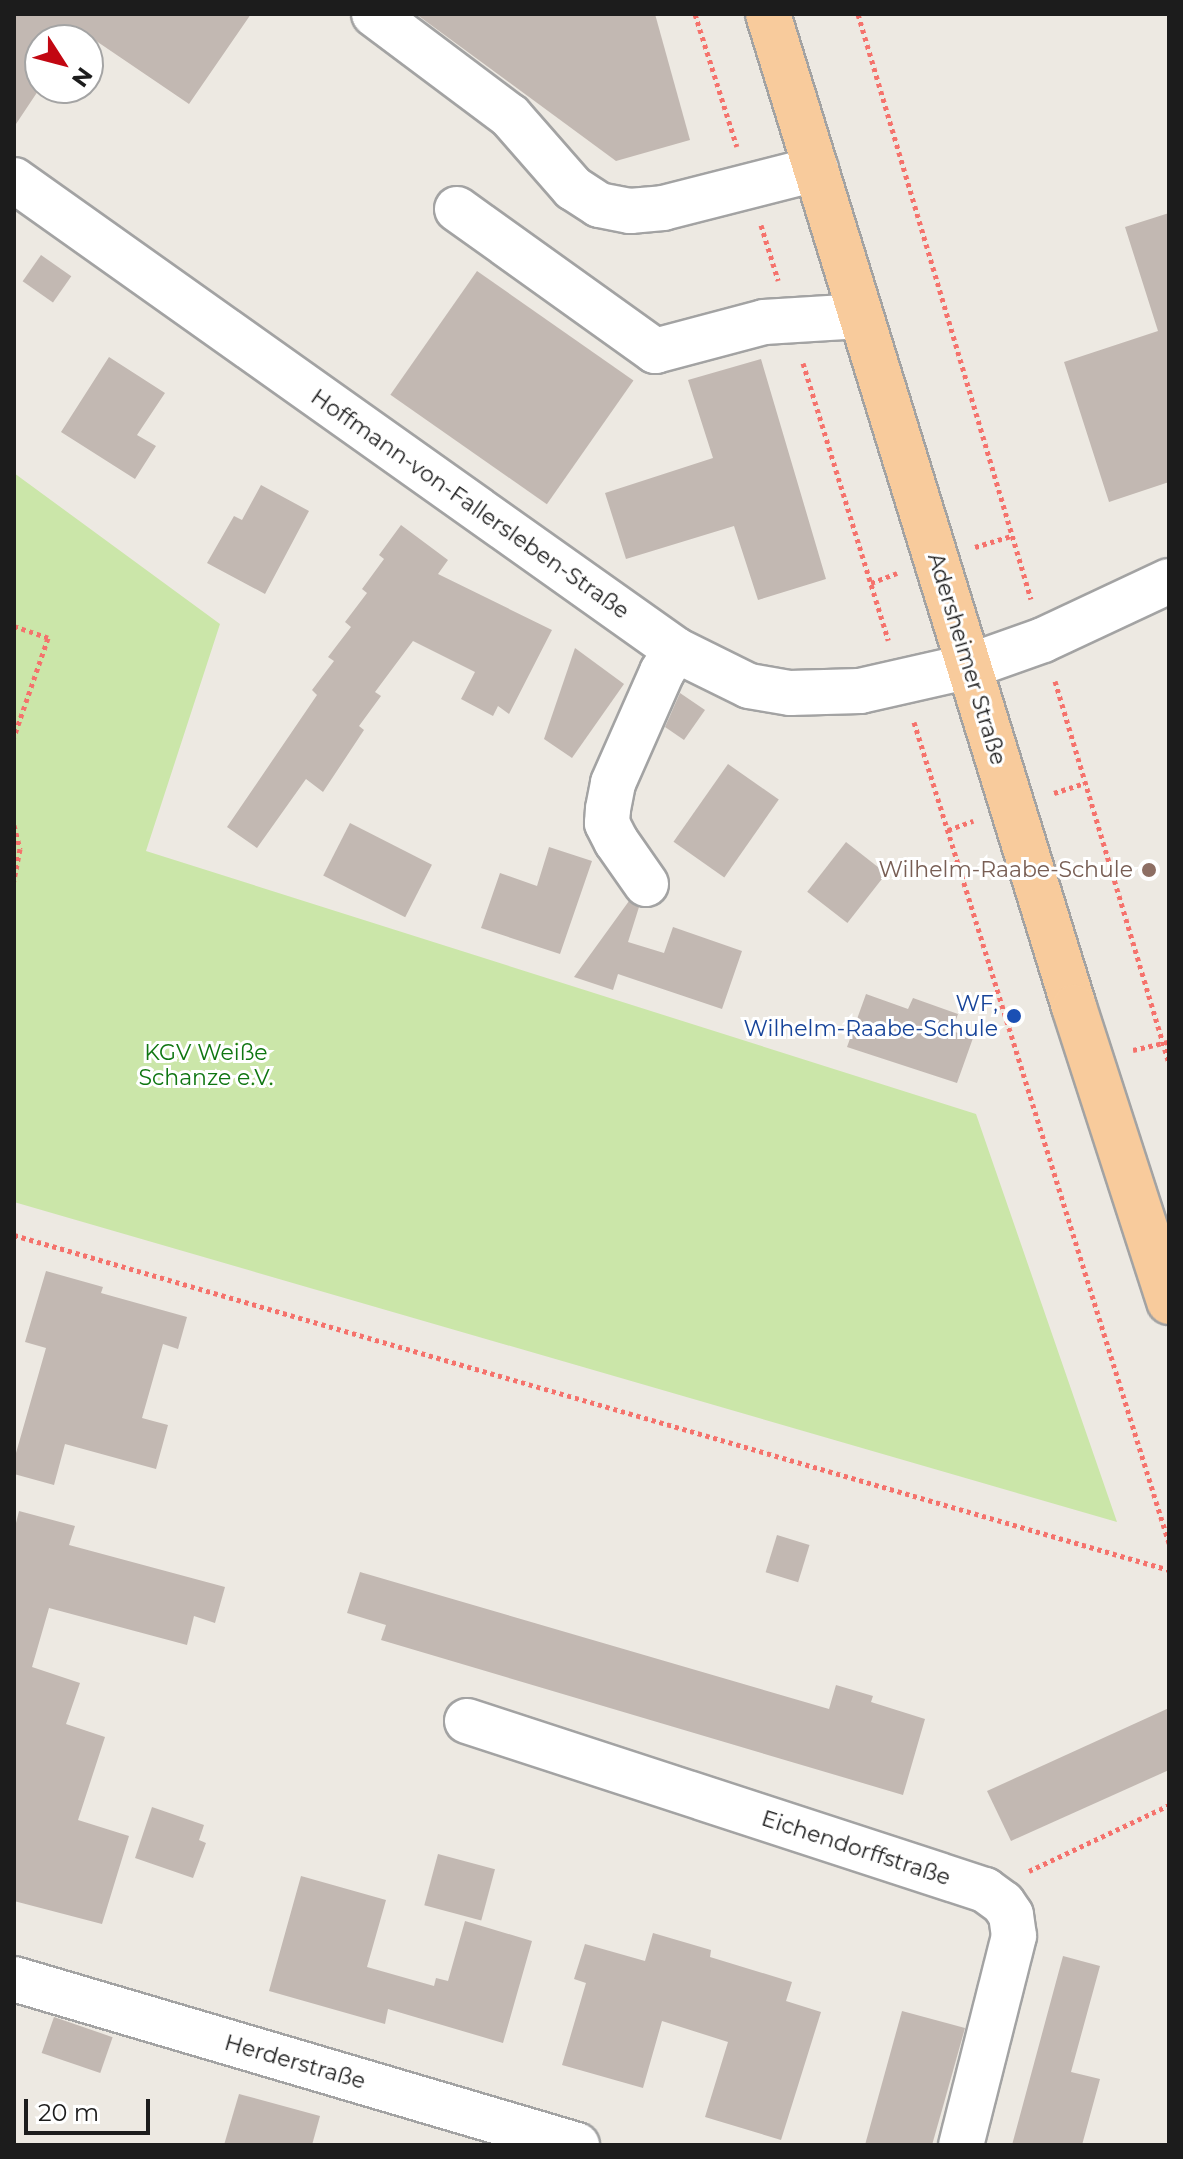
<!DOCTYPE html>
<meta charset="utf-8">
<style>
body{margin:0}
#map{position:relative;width:1183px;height:2159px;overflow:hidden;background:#ede9e2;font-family:Montserrat,sans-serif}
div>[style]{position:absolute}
.grass>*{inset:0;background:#cbe6a9}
.building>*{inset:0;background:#c2b8b2;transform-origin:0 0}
.path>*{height:5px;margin-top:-2.5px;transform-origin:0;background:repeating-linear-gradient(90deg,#f5726c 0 4px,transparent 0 8px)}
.roads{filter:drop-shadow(2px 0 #a3a3a3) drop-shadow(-2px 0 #a3a3a3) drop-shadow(0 2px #a3a3a3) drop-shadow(0 -2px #a3a3a3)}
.minor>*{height:44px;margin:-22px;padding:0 22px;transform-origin:22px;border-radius:22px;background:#fff}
.major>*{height:44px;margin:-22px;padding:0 22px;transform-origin:22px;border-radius:22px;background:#f8cb9c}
.dots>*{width:22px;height:22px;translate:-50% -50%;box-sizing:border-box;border:4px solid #fff;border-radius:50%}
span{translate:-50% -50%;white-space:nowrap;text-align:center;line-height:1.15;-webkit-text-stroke:6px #fff;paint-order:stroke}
.street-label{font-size:22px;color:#1c1c1c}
.education-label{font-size:22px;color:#785e54}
.right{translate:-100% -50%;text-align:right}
.transit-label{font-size:22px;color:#164399}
.park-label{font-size:22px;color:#0f7611}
.frame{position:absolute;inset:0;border:16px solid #1c1c1c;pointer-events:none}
.north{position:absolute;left:24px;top:24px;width:80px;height:80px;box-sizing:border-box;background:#fff;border:2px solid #a4a4a4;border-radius:50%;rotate:126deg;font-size:22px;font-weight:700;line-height:32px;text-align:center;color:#1c1c1c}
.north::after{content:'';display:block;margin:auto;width:28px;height:36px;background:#c20712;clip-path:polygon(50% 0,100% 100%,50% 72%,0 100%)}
.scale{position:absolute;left:24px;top:2099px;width:126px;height:36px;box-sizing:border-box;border:4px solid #1c1c1c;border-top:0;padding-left:10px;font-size:24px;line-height:28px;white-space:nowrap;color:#1c1c1c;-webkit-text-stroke:6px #fff;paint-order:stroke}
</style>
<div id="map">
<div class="grass">
<i style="clip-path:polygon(14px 473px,220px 624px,146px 851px,976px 1114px,1117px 1522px,14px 1202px)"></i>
</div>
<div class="building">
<i style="clip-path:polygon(14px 14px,251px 14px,189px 104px,80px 30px,73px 40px,40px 40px,40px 88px,14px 127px)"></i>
<i style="clip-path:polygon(416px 14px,655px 14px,690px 140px,616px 161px)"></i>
<i style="clip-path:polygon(1169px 213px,1169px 482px,1109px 502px,1064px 362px,1158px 331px,1125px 227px)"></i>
<i style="left:41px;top:255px;width:37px;height:32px;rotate:35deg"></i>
<i style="left:477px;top:271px;width:191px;height:151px;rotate:35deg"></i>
<i style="clip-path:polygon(109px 357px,165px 393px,137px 435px,156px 446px,135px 479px,61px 432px)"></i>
<i style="clip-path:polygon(761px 359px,826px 579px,758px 600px,734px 526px,626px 559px,605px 493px,713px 458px,688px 380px)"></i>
<i style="clip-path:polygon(261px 485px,309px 511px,265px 594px,207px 563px,234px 516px,242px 520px)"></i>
<i style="clip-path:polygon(401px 525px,448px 560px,438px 574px,552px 630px,509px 714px,498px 706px,493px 716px,461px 699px,475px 672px,413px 641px,375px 692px,381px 696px,359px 726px,364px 730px,323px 792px,306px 779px,257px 848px,227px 827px,317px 695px,312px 690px,334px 661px,328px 657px,351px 627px,345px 622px,367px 593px,362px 589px,384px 559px,379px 555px)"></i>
<i style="clip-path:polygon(575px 648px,624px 684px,572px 758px,544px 739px)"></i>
<i style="clip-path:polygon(680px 693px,705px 710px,684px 740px,665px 727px)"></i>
<i style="left:728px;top:764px;width:62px;height:95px;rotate:35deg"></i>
<i style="left:350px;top:823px;width:92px;height:59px;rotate:27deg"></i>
<i style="left:846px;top:842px;width:51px;height:63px;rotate:38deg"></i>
<i style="clip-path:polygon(549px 847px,592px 861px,560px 954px,481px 928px,500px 873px,537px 886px)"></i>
<i style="clip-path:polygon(629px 901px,639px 907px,628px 942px,664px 953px,673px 927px,742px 951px,722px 1009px,618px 974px,613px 990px,574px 977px)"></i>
<i style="clip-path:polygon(866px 994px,908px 1009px,913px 998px,958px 1014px,952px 1031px,973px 1038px,957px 1083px,847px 1047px)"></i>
<i style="clip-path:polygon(46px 1271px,103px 1287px,101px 1293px,187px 1317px,178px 1349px,163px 1344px,142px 1418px,168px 1425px,156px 1469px,65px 1444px,54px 1485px,14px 1474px,14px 1460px,46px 1348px,25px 1342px)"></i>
<i style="clip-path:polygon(19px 1511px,75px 1526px,69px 1545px,225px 1587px,215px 1623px,194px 1616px,187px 1645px,49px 1608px,32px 1667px,80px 1683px,66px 1724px,105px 1737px,78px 1820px,129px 1836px,102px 1924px,14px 1901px,14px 1531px)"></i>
<i style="left:777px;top:1535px;width:34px;height:39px;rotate:17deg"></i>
<i style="clip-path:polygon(360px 1572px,829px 1709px,836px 1685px,873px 1696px,871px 1702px,925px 1719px,903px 1795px,381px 1640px,386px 1625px,347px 1613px)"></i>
<i style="clip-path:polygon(1169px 1708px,1169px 1770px,1011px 1841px,987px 1791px)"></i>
<i style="clip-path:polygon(152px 1807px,204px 1825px,199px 1840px,206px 1843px,193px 1878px,135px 1858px)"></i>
<i style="left:438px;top:1854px;width:59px;height:53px;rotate:15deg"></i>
<i style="clip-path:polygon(301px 1876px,386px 1900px,367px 1967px,434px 1986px,436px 1978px,448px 1981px,465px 1921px,532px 1941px,503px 2043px,388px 2009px,385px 2024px,269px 1991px)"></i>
<i style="clip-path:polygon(653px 1933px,711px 1950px,710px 1957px,792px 1982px,786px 2001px,821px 2012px,781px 2140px,705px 2117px,728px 2042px,662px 2021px,643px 2088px,562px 2065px,586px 1983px,574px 1979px,585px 1944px,645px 1961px)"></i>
<i style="clip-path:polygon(1063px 1956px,1100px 1966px,1071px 2072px,1100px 2079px,1082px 2145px,1012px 2145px)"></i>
<i style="clip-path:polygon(902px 2011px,965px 2028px,942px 2110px,932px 2145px,865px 2145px)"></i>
<i style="left:54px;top:2017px;width:62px;height:38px;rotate:19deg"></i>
<i style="clip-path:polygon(239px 2094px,320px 2116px,312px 2145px,224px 2145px)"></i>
</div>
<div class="path">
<i style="left:695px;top:14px;width:139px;rotate:72.5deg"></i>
<i style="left:858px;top:14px;width:610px;rotate:73.53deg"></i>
<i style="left:761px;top:225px;width:58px;rotate:72.8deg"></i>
<i style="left:803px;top:363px;width:290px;rotate:72.9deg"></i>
<i style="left:975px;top:547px;width:39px;rotate:-17deg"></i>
<i style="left:871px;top:583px;width:28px;rotate:-21deg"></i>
<i style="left:14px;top:626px;width:36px;rotate:19deg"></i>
<i style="left:48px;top:638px;width:105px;rotate:109deg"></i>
<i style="left:1055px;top:681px;width:400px;rotate:73.4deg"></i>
<i style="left:914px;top:722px;width:860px;rotate:72.75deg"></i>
<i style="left:1054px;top:793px;width:33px;rotate:-18deg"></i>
<i style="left:14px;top:825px;width:25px;rotate:76deg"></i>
<i style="left:20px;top:849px;width:33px;rotate:101deg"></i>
<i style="left:948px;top:830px;width:27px;rotate:-20deg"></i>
<i style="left:1133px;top:1050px;width:37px;rotate:-13deg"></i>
<i style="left:14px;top:1235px;width:1203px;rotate:16.17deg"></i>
<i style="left:1029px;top:1871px;width:155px;rotate:-25.2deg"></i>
</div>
<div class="roads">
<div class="minor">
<i style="left:374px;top:14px;width:170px;rotate:36.9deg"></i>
<i style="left:510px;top:116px;width:96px;rotate:48.8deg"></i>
<i style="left:573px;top:188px;width:31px;rotate:33deg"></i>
<i style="left:599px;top:205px;width:32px;rotate:11deg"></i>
<i style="left:630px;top:211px;width:33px;rotate:-5deg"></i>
<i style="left:663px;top:208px;width:158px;rotate:-14.3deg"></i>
<i style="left:14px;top:180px;width:812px;rotate:35.37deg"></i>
<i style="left:676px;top:650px;width:81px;rotate:26.3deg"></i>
<i style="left:749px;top:686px;width:42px;rotate:9.7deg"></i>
<i style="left:790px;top:693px;width:70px;rotate:-1.6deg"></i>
<i style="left:860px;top:691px;width:113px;rotate:-12.8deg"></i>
<i style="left:970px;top:666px;width:77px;rotate:-19.6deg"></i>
<i style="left:1043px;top:640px;width:139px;rotate:-25.1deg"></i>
<i style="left:457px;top:209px;width:244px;rotate:35.6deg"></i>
<i style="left:655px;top:351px;width:113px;rotate:-14.9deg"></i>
<i style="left:764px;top:322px;width:97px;rotate:-3.5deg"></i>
<i style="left:646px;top:884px;width:52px;rotate:-124.9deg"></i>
<i style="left:616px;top:841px;width:20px;rotate:-117deg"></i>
<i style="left:607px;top:823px;width:14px;rotate:-86deg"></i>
<i style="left:608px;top:809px;width:26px;rotate:-79deg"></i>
<i style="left:613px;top:783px;width:121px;rotate:-66.2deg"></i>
<i style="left:662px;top:672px;width:26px;rotate:-58deg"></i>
<i style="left:467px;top:1721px;width:545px;rotate:18.07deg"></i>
<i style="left:985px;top:1890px;width:22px;rotate:36deg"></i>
<i style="left:1003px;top:1903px;width:14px;rotate:56deg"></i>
<i style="left:1011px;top:1915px;width:21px;rotate:82deg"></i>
<i style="left:1014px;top:1936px;width:216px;rotate:104.2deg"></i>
<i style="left:14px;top:1979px;width:587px;rotate:16.43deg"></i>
</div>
<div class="major">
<i style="left:768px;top:14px;width:1039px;rotate:72.87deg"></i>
<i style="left:1074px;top:1007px;width:310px;rotate:72.1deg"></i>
</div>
</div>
<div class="dots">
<i style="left:1149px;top:870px;background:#8d6e63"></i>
<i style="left:1014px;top:1016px;background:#1a4fb4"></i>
</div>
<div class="street-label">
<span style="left:470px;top:504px;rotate:35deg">Hoffmann-von-Fallersleben-Straße</span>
<span style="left:967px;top:659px;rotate:73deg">Adersheimer Straße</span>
<span style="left:856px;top:1848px;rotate:18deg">Eichendorffstraße</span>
<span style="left:295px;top:2062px;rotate:16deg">Herderstraße</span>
</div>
<div class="education-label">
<span class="right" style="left:1133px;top:870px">Wilhelm-Raabe-Schule</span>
</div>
<div class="transit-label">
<span class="right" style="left:998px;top:1016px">WF,<br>Wilhelm-Raabe-Schule</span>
</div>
<div class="park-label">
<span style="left:206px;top:1065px">KGV Weiße<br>Schanze e.V.</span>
</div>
<div class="frame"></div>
<div class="north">N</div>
<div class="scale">20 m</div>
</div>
